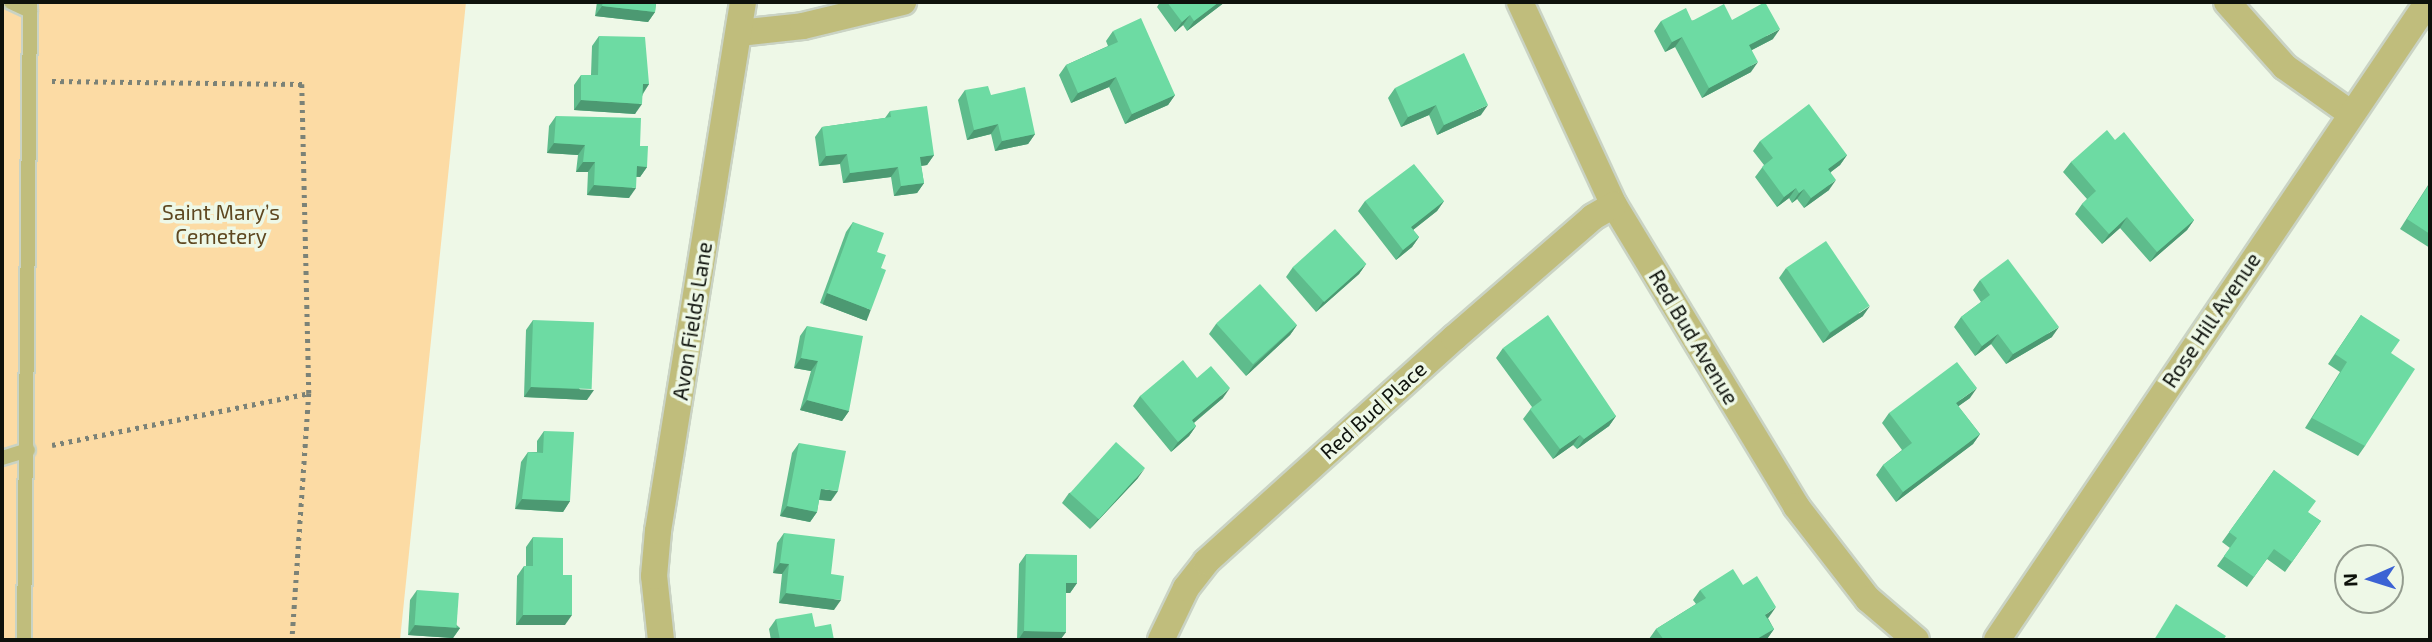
<!DOCTYPE html>
<meta charset="utf-8">
<style>
body{margin:0}
#map{position:relative;width:2432px;height:642px;overflow:hidden;background:#eef8e7;font-family:"Exo 2",sans-serif}
div>[style]{position:absolute}
.green>*{inset:0;background:#fcdba4}
.path>*{height:4.5px;margin-top:-2.25px;transform-origin:0;background:repeating-linear-gradient(90deg,#7b8277 0 3.5px,transparent 0 8.5px)}
.roads{filter:drop-shadow(2px 0 #cad3c4) drop-shadow(-2px 0 #cad3c4) drop-shadow(0 2px #cad3c4) drop-shadow(0 -2px #cad3c4)}
.service>*{height:14px;margin:-7px;padding:0 7px;transform-origin:7px;border-radius:7px;background:#c0bd7c}
.minor>*{height:26px;margin:-13px;padding:0 13px;transform-origin:13px;border-radius:13px;background:#c0bd7c}
.wall>*{inset:0;background:#5ebc8c}
.shaded-wall>*{inset:0;background:#4c9972;transform-origin:0 0}
.building>*{inset:0;background:#6ddba3;transform-origin:0 0}
span{translate:-50% -50%;white-space:nowrap;text-align:center;line-height:1.15;-webkit-text-stroke:7px #eef8e7;paint-order:stroke}
.park-label{font-size:21px;color:#5e4720}
.street-label{font-size:21px;color:#0e120c}
.frame{position:absolute;inset:0;border:4px solid #0e120c;pointer-events:none}
.north{position:absolute;left:2334px;top:544px;width:70px;height:70px;box-sizing:border-box;background:#eef8e7;border:2px solid #949c8f;border-radius:50%;rotate:267deg;font-size:19px;font-weight:700;line-height:28px;text-align:center;color:#0e120c}
.north::after{content:'';display:block;margin:auto;width:24px;height:32px;background:#3c63d4;clip-path:polygon(50% 0,100% 100%,50% 72%,0 100%)}
</style>
<div id="map">
<div class="green">
<i style="clip-path:polygon(2px 2px,466px 2px,400px 640px,2px 640px)"></i>
</div>
<div class="path">
<i style="left:52px;top:81px;width:250px;rotate:0.7deg"></i>
<i style="left:302px;top:84px;width:309px;rotate:88.7deg"></i>
<i style="left:309px;top:393px;width:248px;rotate:93.9deg"></i>
<i style="left:52px;top:445px;width:262px;rotate:-11.4deg"></i>
</div>
<div class="roads">
<div class="service">
<i style="left:11px;top:2px;width:21px;rotate:25deg"></i>
<i style="left:2px;top:458px;width:27px;rotate:-17deg"></i>
<i style="left:24px;top:640px;width:638px;rotate:-89.46deg"></i>
</div>
<div class="minor">
<i style="left:1520px;top:2px;width:224px;rotate:65.2deg"></i>
<i style="left:1614px;top:205px;width:352px;rotate:58.8deg"></i>
<i style="left:1796px;top:506px;width:118px;rotate:52.3deg"></i>
<i style="left:1868px;top:599px;width:63px;rotate:40.5deg"></i>
<i style="left:2227px;top:2px;width:87px;rotate:48.3deg"></i>
<i style="left:2285px;top:67px;width:80px;rotate:35.3deg"></i>
<i style="left:739px;top:33px;width:64px;rotate:-6.2deg"></i>
<i style="left:803px;top:26px;width:103px;rotate:-13.5deg"></i>
<i style="left:661px;top:640px;width:64px;rotate:-96.2deg"></i>
<i style="left:654px;top:576px;width:45px;rotate:-84.9deg"></i>
<i style="left:658px;top:531px;width:536px;rotate:-80.87deg"></i>
<i style="left:1161px;top:640px;width:58px;rotate:-64.3deg"></i>
<i style="left:1186px;top:588px;width:33px;rotate:-52deg"></i>
<i style="left:1206px;top:562px;width:334px;rotate:-42.1deg"></i>
<i style="left:1454px;top:338px;width:184px;rotate:-41deg"></i>
<i style="left:1593px;top:217px;width:24px;rotate:-30deg"></i>
<i style="left:1997px;top:640px;width:770px;rotate:-55.96deg"></i>
</div>
</div>
<div class="wall">
<i style="clip-path:polygon(597px 2px,660px 2px,658px 4px,656px 4px,655px 12px,648px 22px,595px 16px)"></i>
<i style="clip-path:polygon(1160px 2px,1225px 2px,1187px 31px,1183px 25px,1175px 32px,1157px 7px)"></i>
<i style="clip-path:polygon(1732px 20px,1773px 39px,1752px 50px,1751px 72px,1702px 98px,1675px 47px,1665px 52px,1654px 31px,1661px 21px)"></i>
<i style="clip-path:polygon(1113px 31px,1175px 95px,1168px 105px,1125px 124px,1109px 87px,1071px 103px,1059px 75px,1066px 65px,1108px 46px,1106px 41px)"></i>
<i style="clip-path:polygon(599px 36px,649px 84px,643px 94px,635px 114px,574px 110px,574px 85px,581px 75px,591px 75px,592px 46px)"></i>
<i style="clip-path:polygon(1395px 88px,1481px 115px,1437px 135px,1429px 115px,1401px 127px,1388px 98px)"></i>
<i style="clip-path:polygon(965px 90px,1035px 134px,1028px 144px,995px 151px,991px 134px,967px 140px,958px 100px)"></i>
<i style="clip-path:polygon(890px 111px,934px 155px,927px 165px,921px 166px,924px 183px,917px 193px,894px 196px,891px 177px,843px 183px,840px 164px,819px 166px,815px 137px,822px 127px,885px 118px)"></i>
<i style="clip-path:polygon(556px 116px,640px 146px,647px 167px,640px 177px,636px 177px,629px 198px,587px 195px,588px 172px,576px 172px,578px 155px,547px 153px,549px 126px)"></i>
<i style="clip-path:polygon(2115px 140px,2194px 220px,2187px 230px,2150px 262px,2120px 228px,2102px 244px,2075px 214px,2082px 204px,2087px 199px,2063px 172px,2071px 162px)"></i>
<i style="clip-path:polygon(1760px 141px,1847px 155px,1840px 165px,1831px 172px,1829px 190px,1804px 208px,1797px 199px,1792px 203px,1789px 198px,1777px 207px,1755px 177px,1764px 165px,1753px 151px)"></i>
<i style="clip-path:polygon(2430px 182px,2430px 248px,2400px 229px)"></i>
<i style="clip-path:polygon(1365px 201px,1444px 201px,1437px 211px,1413px 230px,1419px 237px,1412px 247px,1396px 260px,1358px 211px)"></i>
<i style="clip-path:polygon(853px 222px,877px 252px,864px 320px,820px 303px,846px 232px)"></i>
<i style="clip-path:polygon(1366px 264px,1359px 274px,1316px 312px,1286px 277px,1293px 267px)"></i>
<i style="clip-path:polygon(1786px 268px,1863px 316px,1823px 343px,1779px 278px)"></i>
<i style="clip-path:polygon(1980px 280px,2052px 337px,2006px 364px,1991px 344px,1975px 356px,1954px 327px,1961px 317px,1981px 302px,1973px 290px)"></i>
<i style="clip-path:polygon(2361px 315px,2391px 353px,2365px 446px,2358px 456px,2305px 428px,2340px 372px,2328px 364px)"></i>
<i style="clip-path:polygon(533px 320px,587px 400px,524px 397px,526px 330px)"></i>
<i style="clip-path:polygon(1216px 324px,1297px 325px,1290px 335px,1246px 376px,1209px 334px)"></i>
<i style="clip-path:polygon(807px 326px,849px 411px,842px 421px,800px 410px,811px 371px,794px 368px,800px 336px)"></i>
<i style="clip-path:polygon(1503px 348px,1616px 416px,1609px 426px,1577px 449px,1573px 445px,1553px 459px,1523px 419px,1532px 407px,1496px 358px)"></i>
<i style="clip-path:polygon(1197px 378px,1223px 398px,1194px 423px,1196px 426px,1189px 436px,1171px 452px,1133px 406px,1140px 396px)"></i>
<i style="clip-path:polygon(1970px 398px,1958px 406px,1980px 434px,1973px 444px,1896px 502px,1876px 475px,1883px 465px,1902px 450px,1882px 423px,1889px 413px)"></i>
<i style="clip-path:polygon(544px 431px,570px 501px,563px 512px,515px 509px,521px 462px,528px 452px,537px 452px,537px 441px)"></i>
<i style="clip-path:polygon(799px 443px,831px 501px,819px 500px,817px 512px,810px 522px,780px 516px,792px 453px)"></i>
<i style="clip-path:polygon(2274px 470px,2308px 513px,2321px 521px,2285px 572px,2267px 559px,2247px 587px,2217px 566px,2230px 548px,2222px 542px)"></i>
<i style="clip-path:polygon(1138px 478px,1090px 529px,1062px 503px,1069px 493px)"></i>
<i style="clip-path:polygon(784px 533px,831px 574px,834px 610px,779px 603px,782px 574px,773px 573px,777px 543px)"></i>
<i style="clip-path:polygon(533px 537px,563px 575px,565px 625px,516px 625px,517px 576px,524px 566px,526px 566px,526px 547px)"></i>
<i style="clip-path:polygon(1026px 554px,1077px 583px,1070px 593px,1066px 593px,1066px 632px,1060px 640px,1017px 640px,1019px 564px)"></i>
<i style="clip-path:polygon(1743px 585px,1769px 617px,1768px 618px,1774px 629px,1767px 639px,1764px 640px,1650px 640px,1649px 639px,1656px 629px,1696px 604px,1693px 600px,1700px 590px)"></i>
<i style="clip-path:polygon(417px 590px,460px 628px,453px 638px,408px 635px,410px 600px)"></i>
<i style="clip-path:polygon(776px 619px,815px 627px,834px 640px,771px 640px,769px 629px)"></i>
</div>
<div class="shaded-wall">
<i style="clip-path:polygon(1219px 2px,1225px 2px,1187px 31px,1194px 21px)"></i>
<i style="clip-path:polygon(602px 6px,655px 12px,648px 22px,595px 16px)"></i>
<i style="clip-path:polygon(1190px 15px,1183px 25px,1175px 32px,1182px 22px)"></i>
<i style="clip-path:polygon(1780px 29px,1773px 39px,1742px 55px,1749px 45px)"></i>
<i style="clip-path:polygon(1682px 37px,1675px 47px,1665px 52px,1672px 42px)"></i>
<i style="clip-path:polygon(1758px 62px,1751px 72px,1702px 98px,1709px 88px)"></i>
<i style="clip-path:polygon(1116px 77px,1109px 87px,1071px 103px,1078px 93px)"></i>
<i style="clip-path:polygon(643px 84px,649px 84px,642px 94px)"></i>
<i style="clip-path:polygon(1175px 95px,1168px 105px,1125px 124px,1132px 114px)"></i>
<i style="clip-path:polygon(581px 100px,642px 104px,635px 114px,574px 110px)"></i>
<i style="clip-path:polygon(1436px 105px,1429px 115px,1401px 127px,1408px 117px)"></i>
<i style="clip-path:polygon(1488px 105px,1481px 115px,1437px 135px,1444px 125px)"></i>
<i style="clip-path:polygon(998px 124px,991px 134px,967px 140px,974px 130px)"></i>
<i style="clip-path:polygon(1035px 134px,1028px 144px,995px 151px,1002px 141px)"></i>
<i style="clip-path:polygon(554px 143px,585px 145px,578px 155px,547px 153px)"></i>
<i style="clip-path:polygon(847px 154px,840px 164px,819px 166px,826px 156px)"></i>
<i style="clip-path:polygon(934px 155px,927px 165px,913px 167px,920px 157px)"></i>
<i style="clip-path:polygon(1847px 155px,1840px 165px,1821px 179px,1828px 169px)"></i>
<i style="clip-path:polygon(583px 162px,595px 162px,588px 172px,576px 172px)"></i>
<i style="clip-path:polygon(637px 166px,647px 167px,640px 177px,630px 176px)"></i>
<i style="clip-path:polygon(898px 167px,891px 177px,843px 183px,850px 173px)"></i>
<i style="clip-path:polygon(1836px 180px,1829px 190px,1804px 208px,1811px 198px)"></i>
<i style="clip-path:polygon(924px 183px,917px 193px,894px 196px,901px 186px)"></i>
<i style="clip-path:polygon(594px 185px,636px 188px,629px 198px,587px 195px)"></i>
<i style="clip-path:polygon(1796px 188px,1789px 198px,1777px 207px,1784px 197px)"></i>
<i style="clip-path:polygon(1804px 189px,1797px 199px,1792px 203px,1799px 193px)"></i>
<i style="clip-path:polygon(1444px 201px,1437px 211px,1404px 237px,1411px 227px)"></i>
<i style="clip-path:polygon(2127px 217px,2120px 228px,2102px 244px,2109px 234px)"></i>
<i style="clip-path:polygon(2194px 220px,2187px 230px,2150px 262px,2157px 252px)"></i>
<i style="clip-path:polygon(1419px 237px,1412px 247px,1396px 260px,1403px 250px)"></i>
<i style="clip-path:polygon(1366px 264px,1359px 274px,1316px 312px,1323px 302px)"></i>
<i style="left:827px;top:293px;width:47px;height:12px;rotate:21deg"></i>
<i style="clip-path:polygon(1870px 306px,1863px 316px,1823px 343px,1830px 333px)"></i>
<i style="clip-path:polygon(1297px 325px,1290px 335px,1246px 376px,1253px 366px)"></i>
<i style="clip-path:polygon(2059px 327px,2052px 337px,2006px 364px,2013px 354px)"></i>
<i style="clip-path:polygon(1998px 334px,1991px 344px,1975px 356px,1982px 346px)"></i>
<i style="clip-path:polygon(801px 358px,818px 361px,811px 371px,794px 368px)"></i>
<i style="clip-path:polygon(531px 387px,594px 390px,587px 400px,524px 397px)"></i>
<i style="clip-path:polygon(1230px 388px,1223px 398px,1185px 430px,1192px 420px)"></i>
<i style="clip-path:polygon(1977px 388px,1970px 398px,1949px 413px,1956px 403px)"></i>
<i style="clip-path:polygon(807px 400px,849px 411px,842px 421px,800px 410px)"></i>
<i style="clip-path:polygon(1616px 416px,1609px 426px,1577px 449px,1584px 439px)"></i>
<i style="clip-path:polygon(1196px 426px,1189px 436px,1171px 452px,1178px 442px)"></i>
<i style="clip-path:polygon(1980px 434px,1973px 444px,1896px 502px,1903px 492px)"></i>
<i style="clip-path:polygon(1580px 435px,1573px 445px,1553px 459px,1560px 449px)"></i>
<i style="clip-path:polygon(1145px 468px,1138px 478px,1090px 529px,1098px 519px)"></i>
<i style="clip-path:polygon(821px 489px,838px 491px,831px 501px,814px 499px)"></i>
<i style="clip-path:polygon(522px 499px,570px 501px,563px 512px,515px 509px)"></i>
<i style="clip-path:polygon(787px 506px,817px 512px,810px 522px,780px 516px)"></i>
<i style="clip-path:polygon(780px 563px,789px 564px,782px 574px,773px 573px)"></i>
<i style="clip-path:polygon(1066px 583px,1077px 583px,1070px 593px,1059px 593px)"></i>
<i style="clip-path:polygon(786px 593px,841px 600px,834px 610px,779px 603px)"></i>
<i style="clip-path:polygon(1776px 607px,1769px 617px,1758px 625px,1765px 615px)"></i>
<i style="clip-path:polygon(523px 615px,572px 615px,565px 625px,516px 625px)"></i>
<i style="clip-path:polygon(415px 625px,460px 628px,453px 638px,408px 635px)"></i>
<i style="clip-path:polygon(1774px 629px,1767px 639px,1764px 640px,1755px 640px)"></i>
<i style="clip-path:polygon(1024px 631px,1066px 632px,1060px 640px,1018px 640px)"></i>
</div>
<div class="building">
<i style="clip-path:polygon(603px 2px,656px 2px,655px 12px,602px 6px)"></i>
<i style="clip-path:polygon(1167px 2px,1219px 2px,1194px 21px,1190px 15px,1182px 22px)"></i>
<i style="clip-path:polygon(1765px 2px,1780px 29px,1749px 45px,1758px 62px,1709px 88px,1682px 37px,1672px 42px,1661px 21px,1686px 8px,1692px 21px,1724px 4px,1732px 20px)"></i>
<i style="clip-path:polygon(1141px 18px,1175px 95px,1132px 114px,1116px 77px,1078px 93px,1066px 65px,1118px 42px,1113px 31px)"></i>
<i style="clip-path:polygon(599px 36px,645px 37px,649px 84px,643px 84px,642px 104px,581px 100px,581px 75px,598px 75px)"></i>
<i style="clip-path:polygon(1464px 53px,1488px 105px,1444px 125px,1436px 105px,1408px 117px,1395px 88px)"></i>
<i style="clip-path:polygon(988px 86px,991px 95px,1025px 87px,1035px 134px,1002px 141px,998px 124px,974px 130px,965px 90px)"></i>
<i style="clip-path:polygon(1809px 104px,1847px 155px,1828px 169px,1836px 180px,1811px 198px,1804px 189px,1799px 193px,1796px 188px,1784px 197px,1762px 167px,1773px 158px,1760px 141px)"></i>
<i style="clip-path:polygon(927px 106px,934px 155px,920px 157px,924px 183px,901px 186px,898px 167px,850px 173px,847px 154px,826px 156px,822px 127px,891px 117px,890px 111px)"></i>
<i style="clip-path:polygon(556px 116px,641px 118px,640px 146px,648px 146px,647px 167px,637px 166px,636px 188px,594px 185px,595px 162px,583px 162px,585px 145px,554px 143px)"></i>
<i style="clip-path:polygon(2107px 130px,2115px 140px,2124px 132px,2194px 220px,2157px 252px,2127px 217px,2109px 234px,2082px 204px,2096px 191px,2071px 162px)"></i>
<i style="clip-path:polygon(1414px 164px,1444px 201px,1411px 227px,1419px 237px,1403px 250px,1365px 201px)"></i>
<i style="clip-path:polygon(2430px 183px,2430px 234px,2407px 219px)"></i>
<i style="clip-path:polygon(853px 222px,884px 233px,877px 252px,886px 255px,881px 268px,886px 270px,871px 310px,827px 293px)"></i>
<i style="left:1335px;top:229px;width:47px;height:57px;rotate:48deg"></i>
<i style="left:1826px;top:241px;width:78px;height:48px;rotate:56deg"></i>
<i style="clip-path:polygon(2008px 259px,2059px 327px,2013px 354px,1998px 334px,1982px 346px,1961px 317px,1990px 295px,1980px 280px)"></i>
<i style="left:1260px;top:284px;width:55px;height:59px;rotate:48deg"></i>
<i style="clip-path:polygon(1548px 315px,1616px 416px,1584px 439px,1580px 435px,1560px 449px,1530px 409px,1542px 400px,1503px 348px)"></i>
<i style="clip-path:polygon(2361px 315px,2400px 340px,2391px 353px,2415px 369px,2365px 446px,2312px 418px,2347px 362px,2335px 354px)"></i>
<i style="left:533px;top:320px;width:61px;height:67px;rotate:2deg"></i>
<i style="clip-path:polygon(807px 326px,863px 336px,849px 411px,807px 400px,818px 361px,801px 358px)"></i>
<i style="clip-path:polygon(1183px 360px,1197px 378px,1211px 366px,1230px 388px,1192px 420px,1196px 426px,1178px 442px,1140px 396px)"></i>
<i style="clip-path:polygon(1957px 362px,1977px 388px,1956px 403px,1980px 434px,1903px 492px,1883px 465px,1912px 443px,1889px 413px)"></i>
<i style="clip-path:polygon(544px 431px,574px 432px,570px 501px,522px 499px,528px 452px,543px 453px)"></i>
<i style="left:1116px;top:442px;width:39px;height:69px;rotate:42deg"></i>
<i style="clip-path:polygon(799px 443px,846px 451px,838px 491px,821px 489px,817px 512px,787px 506px)"></i>
<i style="clip-path:polygon(2274px 470px,2316px 501px,2308px 512px,2321px 521px,2292px 562px,2274px 549px,2254px 577px,2224px 556px,2237px 538px,2229px 532px)"></i>
<i style="clip-path:polygon(784px 533px,835px 539px,831px 574px,844px 576px,841px 600px,786px 593px,789px 564px,780px 563px)"></i>
<i style="clip-path:polygon(533px 537px,563px 538px,563px 575px,572px 575px,572px 615px,523px 615px,524px 566px,533px 566px)"></i>
<i style="clip-path:polygon(1026px 554px,1077px 555px,1077px 583px,1066px 583px,1066px 632px,1024px 631px)"></i>
<i style="clip-path:polygon(1733px 569px,1743px 585px,1757px 576px,1776px 607px,1765px 615px,1774px 629px,1755px 640px,1664px 640px,1656px 629px,1706px 598px,1700px 590px)"></i>
<i style="left:417px;top:590px;width:42px;height:35px;rotate:4deg"></i>
<i style="clip-path:polygon(2176px 604px,2226px 636px,2223px 640px,2154px 640px)"></i>
<i style="clip-path:polygon(812px 613px,815px 627px,831px 624px,834px 640px,780px 640px,776px 619px)"></i>
</div>
<div class="park-label">
<span style="left:221px;top:224px">Saint Mary’s<br>Cemetery</span>
</div>
<div class="street-label">
<span style="left:2211px;top:320px;rotate:-56deg">Rose Hill Avenue</span>
<span style="left:692px;top:321px;rotate:-81deg">Avon Fields Lane</span>
<span style="left:1694px;top:337px;rotate:59deg">Red Bud Avenue</span>
<span style="left:1373px;top:410px;rotate:-42deg">Red Bud Place</span>
</div>
<div class="frame"></div>
<div class="north">N</div>
</div>
